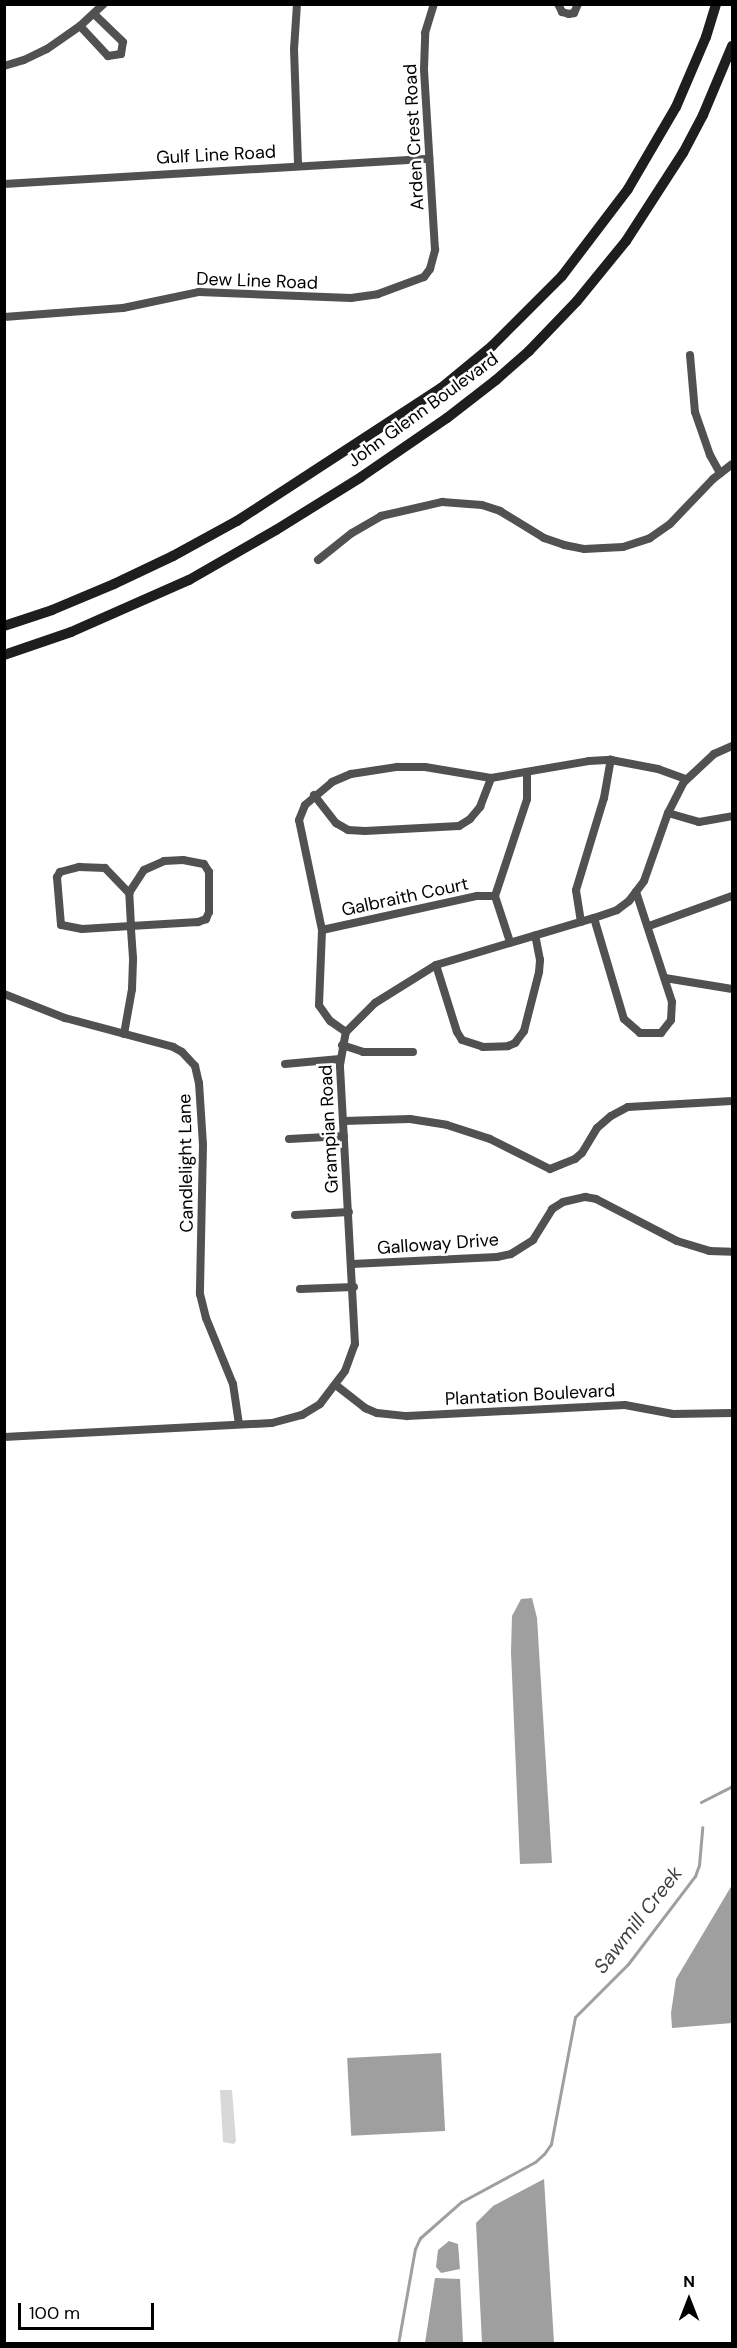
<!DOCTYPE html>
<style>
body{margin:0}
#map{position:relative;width:737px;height:2348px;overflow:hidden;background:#fff;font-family:"DM Sans",sans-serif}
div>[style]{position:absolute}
.green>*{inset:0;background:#d8d8d8}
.water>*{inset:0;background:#9f9f9f;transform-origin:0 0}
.stream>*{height:3px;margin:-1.5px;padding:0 1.5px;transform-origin:1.5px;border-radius:1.5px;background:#9f9f9f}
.street>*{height:8px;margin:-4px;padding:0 4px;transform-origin:4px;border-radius:4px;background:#515151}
.secondary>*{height:10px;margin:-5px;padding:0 5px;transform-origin:5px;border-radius:5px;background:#1e1e1e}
span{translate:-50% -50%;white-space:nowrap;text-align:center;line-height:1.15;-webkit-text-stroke:5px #fff;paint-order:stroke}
.street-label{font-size:18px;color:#000}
.water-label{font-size:20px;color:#404040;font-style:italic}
.frame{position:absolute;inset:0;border:6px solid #000;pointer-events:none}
.north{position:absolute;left:659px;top:2270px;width:60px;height:60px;-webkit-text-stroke:4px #fff;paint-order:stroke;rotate:0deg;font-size:16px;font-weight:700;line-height:24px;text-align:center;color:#000}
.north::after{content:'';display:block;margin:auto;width:21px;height:27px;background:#000;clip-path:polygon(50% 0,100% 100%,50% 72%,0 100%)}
.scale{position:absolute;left:18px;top:2303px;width:136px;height:27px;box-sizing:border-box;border:3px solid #000;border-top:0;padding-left:8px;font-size:18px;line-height:21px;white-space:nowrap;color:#000;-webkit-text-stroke:4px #fff;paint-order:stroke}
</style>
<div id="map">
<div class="green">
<i style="clip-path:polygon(220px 2090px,232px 2090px,236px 2141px,234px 2144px,223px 2142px)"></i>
</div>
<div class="water">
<i style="clip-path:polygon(532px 1598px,537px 1618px,552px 1863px,520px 1864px,511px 1652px,512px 1616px,521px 1599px)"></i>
<i style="clip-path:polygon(732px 1885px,732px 2023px,672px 2028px,671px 2013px,676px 1979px)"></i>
<i style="left:441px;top:2053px;width:78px;height:94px;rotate:87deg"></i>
<i style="clip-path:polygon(544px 2179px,554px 2343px,482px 2343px,476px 2223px,493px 2206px)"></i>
<i style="clip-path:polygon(449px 2241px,458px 2244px,460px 2269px,441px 2273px,436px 2267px,438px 2250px)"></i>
<i style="clip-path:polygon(435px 2278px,460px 2279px,463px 2343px,425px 2343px)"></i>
</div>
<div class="stream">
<i style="left:701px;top:1802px;width:35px;rotate:-27deg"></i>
<i style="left:398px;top:2344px;width:97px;rotate:-79.9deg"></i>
<i style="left:415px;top:2249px;width:12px;rotate:-66deg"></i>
<i style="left:420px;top:2238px;width:55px;rotate:-41.3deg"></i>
<i style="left:461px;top:2202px;width:84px;rotate:-28.4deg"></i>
<i style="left:535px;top:2162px;width:12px;rotate:-42deg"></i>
<i style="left:544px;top:2154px;width:12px;rotate:-55deg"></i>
<i style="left:551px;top:2144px;width:129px;rotate:-79.3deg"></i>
<i style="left:575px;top:2017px;width:75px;rotate:-45deg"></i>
<i style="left:628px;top:1964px;width:111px;rotate:-52.7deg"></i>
<i style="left:695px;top:1876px;width:12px;rotate:-70deg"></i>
<i style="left:699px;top:1865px;width:38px;rotate:-85deg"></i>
</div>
<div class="street">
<i style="left:297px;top:4px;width:45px;rotate:93.8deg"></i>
<i style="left:294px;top:49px;width:116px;rotate:88deg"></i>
<i style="left:558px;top:4px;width:9px;rotate:63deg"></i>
<i style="left:562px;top:12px;width:7px;rotate:16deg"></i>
<i style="left:569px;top:14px;width:5px;rotate:-11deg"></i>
<i style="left:574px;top:13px;width:10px;rotate:-66deg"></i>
<i style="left:80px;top:26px;width:41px;rotate:47deg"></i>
<i style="left:108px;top:56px;width:13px;rotate:-9deg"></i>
<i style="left:121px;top:54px;width:12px;rotate:-81deg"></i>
<i style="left:123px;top:42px;width:40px;rotate:-136deg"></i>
<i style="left:4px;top:66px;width:21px;rotate:-17deg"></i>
<i style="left:24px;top:60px;width:25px;rotate:-26deg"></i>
<i style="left:47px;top:49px;width:40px;rotate:-34.9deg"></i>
<i style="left:80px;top:26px;width:33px;rotate:-43deg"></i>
<i style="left:4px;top:184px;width:426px;rotate:-3.4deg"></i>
<i style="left:4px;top:317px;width:119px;rotate:-4.3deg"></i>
<i style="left:123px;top:308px;width:78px;rotate:-11.9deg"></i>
<i style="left:199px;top:292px;width:152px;rotate:2.3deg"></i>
<i style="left:351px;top:298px;width:27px;rotate:-8deg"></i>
<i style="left:378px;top:294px;width:49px;rotate:-20.3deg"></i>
<i style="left:424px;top:277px;width:10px;rotate:-53deg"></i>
<i style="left:430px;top:269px;width:20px;rotate:-75deg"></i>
<i style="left:435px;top:250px;width:181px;rotate:-93.5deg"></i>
<i style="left:424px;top:69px;width:36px;rotate:-88deg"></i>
<i style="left:425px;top:33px;width:30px;rotate:-73deg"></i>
<i style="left:690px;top:355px;width:57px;rotate:85deg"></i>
<i style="left:695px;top:412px;width:46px;rotate:70.8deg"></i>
<i style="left:710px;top:455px;width:21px;rotate:61deg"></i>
<i style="left:318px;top:560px;width:43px;rotate:-38.5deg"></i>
<i style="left:352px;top:533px;width:34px;rotate:-30deg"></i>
<i style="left:381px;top:516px;width:63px;rotate:-12.9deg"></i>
<i style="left:442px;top:502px;width:40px;rotate:4.3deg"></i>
<i style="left:482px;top:505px;width:19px;rotate:18deg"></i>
<i style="left:500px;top:511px;width:52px;rotate:31.5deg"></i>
<i style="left:544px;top:538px;width:21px;rotate:19deg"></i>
<i style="left:564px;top:545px;width:20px;rotate:11deg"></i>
<i style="left:584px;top:549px;width:39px;rotate:-3deg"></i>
<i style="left:623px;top:547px;width:28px;rotate:-18deg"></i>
<i style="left:650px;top:538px;width:24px;rotate:-35deg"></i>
<i style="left:670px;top:524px;width:62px;rotate:-46.3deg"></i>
<i style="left:713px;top:479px;width:24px;rotate:-38deg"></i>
<i style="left:314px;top:795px;width:36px;rotate:52deg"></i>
<i style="left:336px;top:823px;width:14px;rotate:30deg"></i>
<i style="left:348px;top:830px;width:17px;rotate:3deg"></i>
<i style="left:365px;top:831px;width:94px;rotate:-3deg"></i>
<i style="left:459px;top:826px;width:13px;rotate:-32deg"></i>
<i style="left:470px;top:819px;width:16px;rotate:-50deg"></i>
<i style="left:480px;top:807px;width:31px;rotate:-69deg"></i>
<i style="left:668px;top:813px;width:32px;rotate:16deg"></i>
<i style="left:699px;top:822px;width:34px;rotate:-10deg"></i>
<i style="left:594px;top:918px;width:105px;rotate:73.5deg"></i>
<i style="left:624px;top:1019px;width:21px;rotate:41deg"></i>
<i style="left:640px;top:1033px;width:21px"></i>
<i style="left:661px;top:1033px;width:16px;rotate:-52deg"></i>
<i style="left:671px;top:1020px;width:18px;rotate:-87deg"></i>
<i style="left:672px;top:1002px;width:116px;rotate:-108.1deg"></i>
<i style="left:581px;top:922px;width:32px;rotate:-99deg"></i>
<i style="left:576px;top:890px;width:96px;rotate:-73.1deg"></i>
<i style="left:604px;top:798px;width:39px;rotate:-80deg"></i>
<i style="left:649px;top:926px;width:88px;rotate:-19.9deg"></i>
<i style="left:322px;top:930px;width:159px;rotate:-12.4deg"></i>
<i style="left:477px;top:896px;width:18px"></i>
<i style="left:510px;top:942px;width:48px;rotate:-108.1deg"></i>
<i style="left:495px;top:896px;width:102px;rotate:-71.7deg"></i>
<i style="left:527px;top:799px;width:27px;rotate:-90deg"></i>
<i style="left:436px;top:965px;width:70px;rotate:72.6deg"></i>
<i style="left:457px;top:1032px;width:9px;rotate:58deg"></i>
<i style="left:462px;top:1040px;width:22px;rotate:18deg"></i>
<i style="left:483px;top:1047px;width:25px;rotate:-2deg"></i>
<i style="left:508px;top:1046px;width:8px;rotate:-23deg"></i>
<i style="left:515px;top:1043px;width:15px;rotate:-53deg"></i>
<i style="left:524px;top:1031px;width:61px;rotate:-75.7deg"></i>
<i style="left:539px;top:972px;width:12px;rotate:-85deg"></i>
<i style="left:540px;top:960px;width:25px;rotate:-101deg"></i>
<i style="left:665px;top:978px;width:68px;rotate:9.3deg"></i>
<i style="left:4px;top:994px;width:66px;rotate:21.5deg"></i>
<i style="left:65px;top:1018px;width:112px;rotate:15deg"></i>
<i style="left:173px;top:1047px;width:10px;rotate:29deg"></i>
<i style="left:182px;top:1052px;width:19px;rotate:47deg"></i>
<i style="left:195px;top:1066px;width:17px;rotate:77deg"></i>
<i style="left:199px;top:1083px;width:62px;rotate:86.3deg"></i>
<i style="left:203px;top:1145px;width:149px;rotate:91.2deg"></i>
<i style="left:200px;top:1294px;width:25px;rotate:76deg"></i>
<i style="left:206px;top:1318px;width:71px;rotate:67.8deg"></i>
<i style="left:233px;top:1384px;width:40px;rotate:81.5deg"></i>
<i style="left:346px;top:1032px;width:19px;rotate:-145deg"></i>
<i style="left:330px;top:1021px;width:19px;rotate:-125deg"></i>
<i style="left:319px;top:1005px;width:75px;rotate:-87.7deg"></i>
<i style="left:322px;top:930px;width:112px;rotate:-101.8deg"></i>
<i style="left:299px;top:820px;width:16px;rotate:-68deg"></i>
<i style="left:305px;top:805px;width:35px;rotate:-40deg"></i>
<i style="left:332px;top:782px;width:21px;rotate:-23deg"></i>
<i style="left:351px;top:774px;width:47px;rotate:-8.7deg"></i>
<i style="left:397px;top:767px;width:28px"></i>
<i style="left:425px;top:767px;width:67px;rotate:9.5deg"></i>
<i style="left:491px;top:778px;width:99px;rotate:-9.8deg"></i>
<i style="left:589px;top:761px;width:22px;rotate:-3deg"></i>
<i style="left:611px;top:760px;width:48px;rotate:10.8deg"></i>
<i style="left:658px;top:769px;width:30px;rotate:20deg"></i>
<i style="left:124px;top:1034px;width:46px;rotate:-79.9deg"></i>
<i style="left:132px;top:989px;width:31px;rotate:-88deg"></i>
<i style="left:133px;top:958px;width:32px;rotate:-94deg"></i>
<i style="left:131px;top:926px;width:33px;rotate:-93deg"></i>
<i style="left:129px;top:893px;width:27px;rotate:-57deg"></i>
<i style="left:144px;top:870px;width:22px;rotate:-24deg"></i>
<i style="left:164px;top:861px;width:19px;rotate:-3deg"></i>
<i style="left:183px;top:860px;width:21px;rotate:11deg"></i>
<i style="left:204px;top:864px;width:9px;rotate:58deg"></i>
<i style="left:209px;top:872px;width:40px;rotate:90deg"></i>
<i style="left:209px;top:912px;width:8px;rotate:113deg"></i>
<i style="left:206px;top:919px;width:9px;rotate:159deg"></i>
<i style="left:198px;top:922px;width:67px;rotate:176.6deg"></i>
<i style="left:131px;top:926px;width:49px;rotate:176.5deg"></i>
<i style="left:82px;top:929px;width:21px;rotate:-169deg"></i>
<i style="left:61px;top:925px;width:48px;rotate:-94.8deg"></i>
<i style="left:57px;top:877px;width:6px;rotate:-59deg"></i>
<i style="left:60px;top:872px;width:20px;rotate:-15deg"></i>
<i style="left:79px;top:867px;width:26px;rotate:2deg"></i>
<i style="left:105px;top:868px;width:35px;rotate:46deg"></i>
<i style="left:342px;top:1045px;width:22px;rotate:18deg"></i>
<i style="left:363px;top:1052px;width:50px"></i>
<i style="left:285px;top:1064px;width:55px;rotate:-5.2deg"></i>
<i style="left:343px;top:1121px;width:67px;rotate:-1.7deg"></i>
<i style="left:410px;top:1119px;width:37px;rotate:9deg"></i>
<i style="left:447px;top:1125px;width:45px;rotate:18deg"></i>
<i style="left:490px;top:1139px;width:67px;rotate:26.6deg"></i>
<i style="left:550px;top:1169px;width:27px;rotate:-22deg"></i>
<i style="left:575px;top:1159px;width:9px;rotate:-41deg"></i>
<i style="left:582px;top:1153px;width:29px;rotate:-59deg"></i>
<i style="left:597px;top:1128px;width:18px;rotate:-41deg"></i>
<i style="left:611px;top:1116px;width:19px;rotate:-28deg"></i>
<i style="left:628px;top:1107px;width:104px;rotate:-3.3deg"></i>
<i style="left:289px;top:1139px;width:55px;rotate:-3.1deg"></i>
<i style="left:295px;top:1215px;width:54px;rotate:-3.2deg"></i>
<i style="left:352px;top:1264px;width:145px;rotate:-2.8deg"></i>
<i style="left:497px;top:1257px;width:14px;rotate:-12deg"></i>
<i style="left:511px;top:1254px;width:26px;rotate:-32deg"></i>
<i style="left:533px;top:1240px;width:36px;rotate:-58deg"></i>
<i style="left:552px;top:1209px;width:13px;rotate:-32deg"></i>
<i style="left:563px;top:1202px;width:23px;rotate:-13deg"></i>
<i style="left:585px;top:1197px;width:11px;rotate:10deg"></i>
<i style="left:596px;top:1199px;width:91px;rotate:27.4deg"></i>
<i style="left:677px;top:1241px;width:34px;rotate:17deg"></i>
<i style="left:709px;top:1251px;width:23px;rotate:2deg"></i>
<i style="left:300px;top:1289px;width:54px;rotate:-2.1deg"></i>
<i style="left:337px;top:1386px;width:36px;rotate:38deg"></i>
<i style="left:365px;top:1408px;width:13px;rotate:23deg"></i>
<i style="left:377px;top:1413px;width:30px;rotate:6deg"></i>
<i style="left:407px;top:1416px;width:218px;rotate:-2.9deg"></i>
<i style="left:625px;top:1405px;width:49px;rotate:10.6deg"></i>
<i style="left:673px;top:1414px;width:59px;rotate:-1deg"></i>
<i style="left:4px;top:1437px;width:268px;rotate:-3deg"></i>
<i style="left:272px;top:1423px;width:31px;rotate:-15deg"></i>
<i style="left:302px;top:1415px;width:21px;rotate:-31deg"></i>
<i style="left:320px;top:1404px;width:41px;rotate:-52.9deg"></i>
<i style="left:345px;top:1371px;width:29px;rotate:-70deg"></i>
<i style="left:355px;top:1344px;width:279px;rotate:-93.1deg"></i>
<i style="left:340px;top:1065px;width:34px;rotate:-80deg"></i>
<i style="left:346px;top:1032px;width:41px;rotate:-45deg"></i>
<i style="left:375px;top:1003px;width:72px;rotate:-31.9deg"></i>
<i style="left:436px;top:965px;width:165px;rotate:-16.6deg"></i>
<i style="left:594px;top:918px;width:24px;rotate:-19deg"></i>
<i style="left:617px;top:910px;width:15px;rotate:-37deg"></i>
<i style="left:629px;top:901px;width:25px;rotate:-53deg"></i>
<i style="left:644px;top:881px;width:72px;rotate:-70.6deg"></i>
<i style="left:668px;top:813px;width:35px;rotate:-63deg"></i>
<i style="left:684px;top:782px;width:41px;rotate:-43deg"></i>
<i style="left:714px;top:754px;width:20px;rotate:-24deg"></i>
</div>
<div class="secondary">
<i style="left:4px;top:626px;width:51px;rotate:-18.4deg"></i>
<i style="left:52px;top:610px;width:67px;rotate:-22.8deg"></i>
<i style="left:114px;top:584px;width:65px;rotate:-25.4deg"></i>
<i style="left:173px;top:556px;width:73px;rotate:-28.7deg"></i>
<i style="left:237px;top:521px;width:244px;rotate:-33.1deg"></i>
<i style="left:441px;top:388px;width:66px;rotate:-39.5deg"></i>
<i style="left:492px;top:346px;width:99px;rotate:-45deg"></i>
<i style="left:562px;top:276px;width:109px;rotate:-52.8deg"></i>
<i style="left:628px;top:189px;width:95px;rotate:-59.7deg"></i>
<i style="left:676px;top:107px;width:76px;rotate:-66.8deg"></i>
<i style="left:706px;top:37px;width:34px;rotate:-73deg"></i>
<i style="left:4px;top:655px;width:71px;rotate:-18.9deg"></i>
<i style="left:71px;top:632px;width:129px;rotate:-23.8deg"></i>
<i style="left:189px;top:580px;width:100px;rotate:-29.9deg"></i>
<i style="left:276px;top:530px;width:100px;rotate:-31.9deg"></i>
<i style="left:361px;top:477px;width:104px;rotate:-34.5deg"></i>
<i style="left:447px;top:418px;width:62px;rotate:-37.8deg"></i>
<i style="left:496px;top:380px;width:44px;rotate:-41.3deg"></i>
<i style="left:529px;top:351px;width:69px;rotate:-46.2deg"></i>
<i style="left:577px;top:301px;width:77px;rotate:-50.8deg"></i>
<i style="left:626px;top:241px;width:105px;rotate:-57.1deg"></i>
<i style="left:683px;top:153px;width:43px;rotate:-62.2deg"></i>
<i style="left:703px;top:115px;width:75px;rotate:-67.2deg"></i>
</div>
<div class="street-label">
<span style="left:414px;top:137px;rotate:-93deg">Arden Crest Road</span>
<span style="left:216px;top:155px;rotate:-3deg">Gulf Line Road</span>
<span style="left:257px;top:281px;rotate:2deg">Dew Line Road</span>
<span style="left:423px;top:410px;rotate:-36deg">John Glenn Boulevard</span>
<span style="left:405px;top:897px;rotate:-12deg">Galbraith Court</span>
<span style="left:329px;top:1129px;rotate:-93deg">Grampian Road</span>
<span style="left:186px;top:1163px;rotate:-91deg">Candlelight Lane</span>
<span style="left:438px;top:1244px;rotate:-4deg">Galloway Drive</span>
<span style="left:530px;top:1395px;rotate:-3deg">Plantation Boulevard</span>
</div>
<div class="water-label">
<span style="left:638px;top:1920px;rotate:-52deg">Sawmill Creek</span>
</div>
<div class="frame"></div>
<div class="north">N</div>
<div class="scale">100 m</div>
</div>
